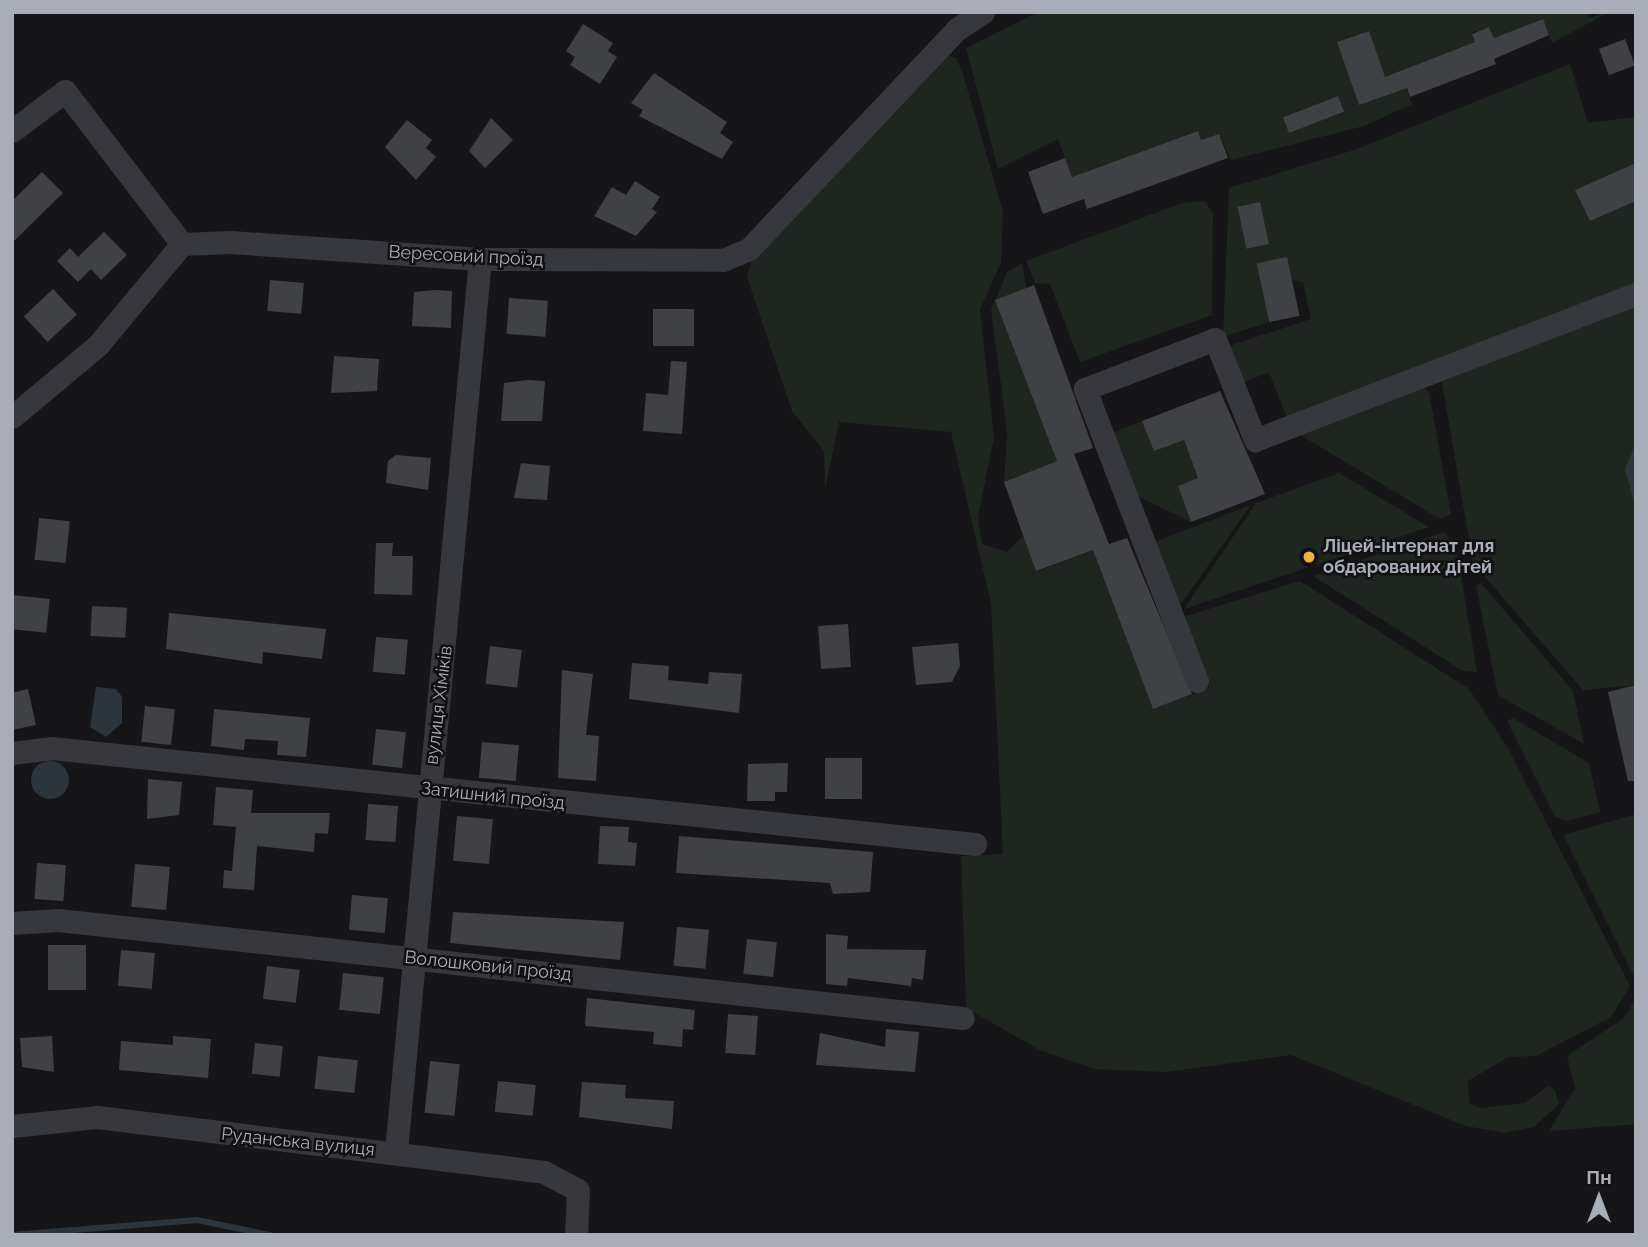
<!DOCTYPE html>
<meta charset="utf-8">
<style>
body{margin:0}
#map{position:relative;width:1648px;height:1247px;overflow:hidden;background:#161618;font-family:Raleway,sans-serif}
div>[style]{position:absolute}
.green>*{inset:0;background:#1e261f}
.water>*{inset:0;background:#2c353c}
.round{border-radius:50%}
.stream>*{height:6px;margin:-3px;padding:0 3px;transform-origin:3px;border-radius:3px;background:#2c353c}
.building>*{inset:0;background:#404145;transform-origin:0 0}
.minor>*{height:23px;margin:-11.5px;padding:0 11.5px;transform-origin:11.5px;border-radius:11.5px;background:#37383d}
.dots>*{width:19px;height:19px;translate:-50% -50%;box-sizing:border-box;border:4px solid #111113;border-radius:50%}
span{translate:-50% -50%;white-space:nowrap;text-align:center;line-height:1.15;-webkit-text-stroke:5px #111113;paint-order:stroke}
.street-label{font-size:18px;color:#a8adb8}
.poi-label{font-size:18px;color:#a8adb8;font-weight:700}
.left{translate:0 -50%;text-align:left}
.frame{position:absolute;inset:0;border:14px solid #a8adb8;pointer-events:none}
.north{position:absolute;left:1564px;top:1163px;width:70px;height:70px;-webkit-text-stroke:5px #111113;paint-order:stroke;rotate:0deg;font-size:19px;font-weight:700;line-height:28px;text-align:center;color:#a8adb8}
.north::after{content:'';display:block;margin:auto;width:24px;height:32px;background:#a8adb8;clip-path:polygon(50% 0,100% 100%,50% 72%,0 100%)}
</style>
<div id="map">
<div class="green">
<i style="clip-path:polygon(evenodd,1039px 12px,1586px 12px,1589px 18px,1609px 12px,1552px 43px,1542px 19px,1494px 38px,1489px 27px,1472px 33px,1475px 42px,1400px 71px,1412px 104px,1364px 126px,1231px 160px,1219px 134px,1201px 140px,1198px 131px,1072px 177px,1058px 139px,998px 169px,966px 48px,1039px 12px,1368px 31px,1359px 105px,1337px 42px,1368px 31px,1039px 12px,1337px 96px,1344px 112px,1289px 133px,1283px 117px,1337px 96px)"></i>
<i style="clip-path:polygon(946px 55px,956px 58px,962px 71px,1003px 211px,1001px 263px,980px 309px,994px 437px,978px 517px,982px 544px,1007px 552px,1023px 536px,1037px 571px,1093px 550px,1153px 709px,1209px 688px,1183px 617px,1300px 581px,1469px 689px,1508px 748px,1630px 986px,1611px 1017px,1536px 1056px,1508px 1057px,1468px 1081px,1469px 1103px,1481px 1108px,1524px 1103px,1549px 1086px,1555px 1090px,1559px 1104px,1534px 1127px,1505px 1133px,1466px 1126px,1291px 1055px,1166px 1072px,1095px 1069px,1040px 1050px,966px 1008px,961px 856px,1003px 854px,991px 604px,951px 432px,839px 422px,825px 489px,824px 451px,792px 411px,747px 277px,753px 255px)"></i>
<i style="clip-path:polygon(1570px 64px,1588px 123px,1636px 117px,1636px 163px,1576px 190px,1590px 221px,1636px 201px,1636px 289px,1288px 421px,1269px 372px,1240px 384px,1226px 347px,1311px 319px,1303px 283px,1274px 275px,1260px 279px,1269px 322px,1223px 337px,1229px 188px,1354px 150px)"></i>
<i style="clip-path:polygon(1205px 201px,1213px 214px,1212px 315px,1080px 362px,1050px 284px,1035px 283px,1026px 261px,1182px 203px)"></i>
<i style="clip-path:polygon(1022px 263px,1057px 461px,1004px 482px,1007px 431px,991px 310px,1007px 272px)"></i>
<i style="clip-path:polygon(1636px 300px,1636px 685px,1583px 690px,1473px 563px,1441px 377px)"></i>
<i style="clip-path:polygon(1421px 385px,1429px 392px,1451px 514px,1440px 519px,1294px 431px)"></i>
<i style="clip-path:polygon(1142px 421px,1184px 440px,1198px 478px,1178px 486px,1191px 522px,1134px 494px,1112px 433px)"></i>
<i style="clip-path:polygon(1339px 473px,1429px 527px,1184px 609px,1256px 503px)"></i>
<i style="clip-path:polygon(1251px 505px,1178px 608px,1152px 543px)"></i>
<i style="clip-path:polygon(1444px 532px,1456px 546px,1477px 672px,1463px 671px,1313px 576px)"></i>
<i style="clip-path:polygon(1481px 583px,1573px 691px,1584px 744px,1498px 695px,1476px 586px)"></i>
<i style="clip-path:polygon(1513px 718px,1589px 763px,1600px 812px,1567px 821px,1555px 817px,1507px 721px)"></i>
<i style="clip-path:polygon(1636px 814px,1636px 981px,1563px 835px)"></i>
<i style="clip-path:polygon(1636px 998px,1636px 1124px,1549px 1131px,1575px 1088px,1567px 1056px,1624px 1018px)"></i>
</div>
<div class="water">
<i style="clip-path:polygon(1636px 442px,1636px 509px,1625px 469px)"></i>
<i style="clip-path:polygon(96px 687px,116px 689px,122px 697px,122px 723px,106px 737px,90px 727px)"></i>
<i class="round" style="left:31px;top:761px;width:38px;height:38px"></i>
</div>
<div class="stream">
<i style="left:12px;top:1235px;width:186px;rotate:-4.6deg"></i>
<i style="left:197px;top:1220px;width:75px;rotate:11.6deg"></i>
</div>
<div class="building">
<i style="clip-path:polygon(1543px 19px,1549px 35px,1494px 59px,1496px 64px,1410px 97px,1407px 88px,1359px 105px,1337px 42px,1369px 31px,1385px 77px,1475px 42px,1472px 34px,1489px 27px,1494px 38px)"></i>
<i style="clip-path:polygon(583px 24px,613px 43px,608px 51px,617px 57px,600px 84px,570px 65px,575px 57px,566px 51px)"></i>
<i style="left:1625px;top:39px;width:28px;height:28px;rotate:69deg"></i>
<i style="clip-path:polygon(654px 73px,727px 122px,720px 133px,733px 142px,722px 159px,639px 116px,643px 110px,631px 103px)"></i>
<i style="left:1338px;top:96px;width:17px;height:59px;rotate:69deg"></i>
<i style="clip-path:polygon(491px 118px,513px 140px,485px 168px,469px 151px)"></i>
<i style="clip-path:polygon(407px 120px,432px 140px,426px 148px,436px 157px,416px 180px,385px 147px)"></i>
<i style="clip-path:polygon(1198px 131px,1201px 140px,1219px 134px,1228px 158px,1087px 209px,1084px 199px,1043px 214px,1028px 172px,1065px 158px,1072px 177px)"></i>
<i style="clip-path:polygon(1636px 163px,1636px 201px,1590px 221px,1575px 190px)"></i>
<i style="clip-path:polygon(42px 172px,63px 193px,12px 243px,12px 201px)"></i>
<i style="clip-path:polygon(635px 181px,660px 197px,652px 209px,657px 212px,636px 236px,594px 216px,612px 187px,626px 195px)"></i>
<i style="left:1260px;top:202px;width:43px;height:23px;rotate:78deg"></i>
<i style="clip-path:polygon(104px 232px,127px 255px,101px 280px,91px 269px,78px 282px,57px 261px,70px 248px,78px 257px)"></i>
<i style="left:1287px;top:257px;width:60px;height:31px;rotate:78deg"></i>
<i style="left:270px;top:280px;width:34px;height:31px;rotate:5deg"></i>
<i style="clip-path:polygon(1034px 285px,1093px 448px,1074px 454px,1109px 544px,1127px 538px,1192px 694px,1153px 709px,1093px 550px,1036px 571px,1004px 482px,1057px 461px,995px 300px)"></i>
<i style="left:53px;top:289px;width:35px;height:40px;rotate:47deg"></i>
<i style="clip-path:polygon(435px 290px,452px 291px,451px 328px,412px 326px,414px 292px)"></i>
<i style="left:509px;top:298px;width:39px;height:36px;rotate:4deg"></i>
<i style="left:653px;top:309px;width:41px;height:37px"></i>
<i style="clip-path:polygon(334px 356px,379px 359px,377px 391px,331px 393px)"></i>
<i style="clip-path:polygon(671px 361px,687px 362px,682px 434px,643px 431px,646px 393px,668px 395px)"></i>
<i style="clip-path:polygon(527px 380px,545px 381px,542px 421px,501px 421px,504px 383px)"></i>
<i style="clip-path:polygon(1220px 391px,1265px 494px,1191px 522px,1178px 486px,1198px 478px,1184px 440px,1154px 451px,1142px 421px)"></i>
<i style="clip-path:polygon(396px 455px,431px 458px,428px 490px,386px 483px,388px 461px)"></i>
<i style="clip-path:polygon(521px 463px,550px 466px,547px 500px,514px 498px)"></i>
<i style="left:39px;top:518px;width:31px;height:42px;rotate:6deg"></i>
<i style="clip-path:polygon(376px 543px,393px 543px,392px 556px,413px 556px,412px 595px,374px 594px)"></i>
<i style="left:12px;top:595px;width:38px;height:34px;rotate:6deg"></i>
<i style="left:92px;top:606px;width:35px;height:30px;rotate:3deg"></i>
<i style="clip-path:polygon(169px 613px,326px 629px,322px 659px,263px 652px,262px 664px,166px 649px)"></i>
<i style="left:848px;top:624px;width:43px;height:30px;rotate:86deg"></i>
<i style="left:376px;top:637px;width:32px;height:35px;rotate:5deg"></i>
<i style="clip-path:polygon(958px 643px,960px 666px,952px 682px,916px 685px,912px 647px)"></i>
<i style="left:490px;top:646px;width:32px;height:38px;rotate:7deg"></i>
<i style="clip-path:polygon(632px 663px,669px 666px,668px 680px,708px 684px,709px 672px,742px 674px,739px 713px,629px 699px)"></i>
<i style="clip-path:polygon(562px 670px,593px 674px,586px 735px,599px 736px,596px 781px,558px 778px)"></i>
<i style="clip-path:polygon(1636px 685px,1636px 781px,1628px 781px,1608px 692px)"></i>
<i style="clip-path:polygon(28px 689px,36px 725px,12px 730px,12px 693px)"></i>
<i style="left:145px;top:706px;width:30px;height:36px;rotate:6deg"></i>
<i style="clip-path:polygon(214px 709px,310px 718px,306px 757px,277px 755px,278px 741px,245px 739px,244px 750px,211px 746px)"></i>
<i style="left:376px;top:729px;width:30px;height:36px;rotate:6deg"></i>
<i style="left:482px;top:742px;width:37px;height:36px;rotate:5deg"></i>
<i style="left:825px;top:758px;width:37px;height:41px"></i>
<i style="clip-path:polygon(788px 763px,787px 792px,775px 792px,775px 801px,747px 801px,748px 764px)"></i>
<i style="clip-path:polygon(148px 779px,182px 782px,179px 815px,147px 819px)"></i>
<i style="clip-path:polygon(216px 787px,253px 790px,251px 813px,330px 813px,328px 834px,315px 833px,314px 852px,257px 846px,254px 890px,223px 888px,224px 870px,232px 871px,236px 827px,213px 825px)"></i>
<i style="left:368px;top:804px;width:30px;height:36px;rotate:4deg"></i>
<i style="left:457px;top:816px;width:36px;height:45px;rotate:5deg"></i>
<i style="clip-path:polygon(600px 826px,629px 827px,628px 842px,637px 843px,635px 866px,598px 864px)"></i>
<i style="clip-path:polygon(679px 836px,873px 852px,870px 892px,833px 894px,830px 883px,676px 873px)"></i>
<i style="left:37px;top:863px;width:29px;height:36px;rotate:4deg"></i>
<i style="left:135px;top:864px;width:35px;height:43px;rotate:5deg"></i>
<i style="left:352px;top:895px;width:36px;height:35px;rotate:5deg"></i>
<i style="clip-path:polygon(453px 912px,624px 922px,620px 960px,450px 943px)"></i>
<i style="left:677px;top:927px;width:32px;height:39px;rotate:5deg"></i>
<i style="clip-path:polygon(826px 934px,848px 936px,847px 949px,926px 950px,923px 980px,912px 978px,911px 986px,848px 978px,847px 986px,826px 984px)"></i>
<i style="left:747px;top:939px;width:30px;height:35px;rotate:6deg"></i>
<i style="left:48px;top:945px;width:38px;height:45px"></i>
<i style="left:121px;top:950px;width:34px;height:36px;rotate:5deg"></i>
<i style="left:267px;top:966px;width:33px;height:33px;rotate:7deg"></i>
<i style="left:343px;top:973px;width:41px;height:37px;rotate:6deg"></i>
<i style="clip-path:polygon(587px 998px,695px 1010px,693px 1030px,683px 1029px,682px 1047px,653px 1044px,654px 1032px,585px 1026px)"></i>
<i style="left:728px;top:1014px;width:30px;height:39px;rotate:4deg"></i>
<i style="clip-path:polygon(886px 1029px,919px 1032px,915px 1072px,816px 1065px,820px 1033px,885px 1047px)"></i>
<i style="clip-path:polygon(52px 1036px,54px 1072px,22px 1067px,20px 1038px)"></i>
<i style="clip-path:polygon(173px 1036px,211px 1039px,208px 1078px,119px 1070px,121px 1041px,173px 1045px)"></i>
<i style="left:255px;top:1043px;width:28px;height:31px;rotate:6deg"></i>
<i style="left:318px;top:1056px;width:40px;height:33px;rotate:6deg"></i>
<i style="left:430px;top:1061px;width:30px;height:52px;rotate:6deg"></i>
<i style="left:498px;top:1081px;width:38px;height:31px;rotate:6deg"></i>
<i style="clip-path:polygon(582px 1082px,626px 1085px,625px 1098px,674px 1101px,672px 1129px,579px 1117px)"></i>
</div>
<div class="minor">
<i style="left:12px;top:131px;width:66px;rotate:-37deg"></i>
<i style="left:65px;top:91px;width:193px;rotate:52.6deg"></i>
<i style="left:182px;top:244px;width:48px;rotate:-2.4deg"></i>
<i style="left:230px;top:242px;width:251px;rotate:3.9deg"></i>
<i style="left:480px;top:259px;width:243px;rotate:0.2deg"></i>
<i style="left:723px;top:260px;width:28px;rotate:-23deg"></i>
<i style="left:749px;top:249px;width:303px;rotate:-46.6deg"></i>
<i style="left:957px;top:29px;width:31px;rotate:-33deg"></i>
<i style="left:12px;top:417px;width:112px;rotate:-39.9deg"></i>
<i style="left:98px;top:345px;width:131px;rotate:-50.3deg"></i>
<i style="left:1197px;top:681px;width:313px;rotate:-111deg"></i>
<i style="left:1085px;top:389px;width:139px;rotate:-21deg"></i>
<i style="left:1215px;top:339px;width:109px;rotate:68.4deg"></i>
<i style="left:1255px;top:440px;width:408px;rotate:-21deg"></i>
<i style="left:12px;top:753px;width:39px;rotate:-7deg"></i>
<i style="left:51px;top:748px;width:929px;rotate:5.93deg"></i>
<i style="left:12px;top:923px;width:46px;rotate:-3.7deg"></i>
<i style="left:58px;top:920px;width:910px;rotate:6.18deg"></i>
<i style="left:12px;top:1126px;width:85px;rotate:-6deg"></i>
<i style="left:97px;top:1117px;width:450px;rotate:7deg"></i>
<i style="left:544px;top:1172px;width:38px;rotate:28deg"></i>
<i style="left:578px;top:1190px;width:45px;rotate:92.5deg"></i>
<i style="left:396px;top:1151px;width:896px;rotate:-84.62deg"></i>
</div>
<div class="dots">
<i style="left:1309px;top:557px;background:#f2b134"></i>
</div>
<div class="street-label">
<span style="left:466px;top:256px;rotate:3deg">Вересовий проїзд</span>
<span style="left:439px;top:705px;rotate:-83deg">вулиця Хіміків</span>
<span style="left:493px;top:796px;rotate:6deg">Затишний проїзд</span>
<span style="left:488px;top:966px;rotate:6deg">Волошковий проїзд</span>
<span style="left:298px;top:1142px;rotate:6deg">Руданська вулиця</span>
</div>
<div class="poi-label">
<span class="left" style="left:1323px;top:557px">Ліцей-інтернат для<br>обдарованих дітей</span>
</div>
<div class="frame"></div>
<div class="north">Пн</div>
</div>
